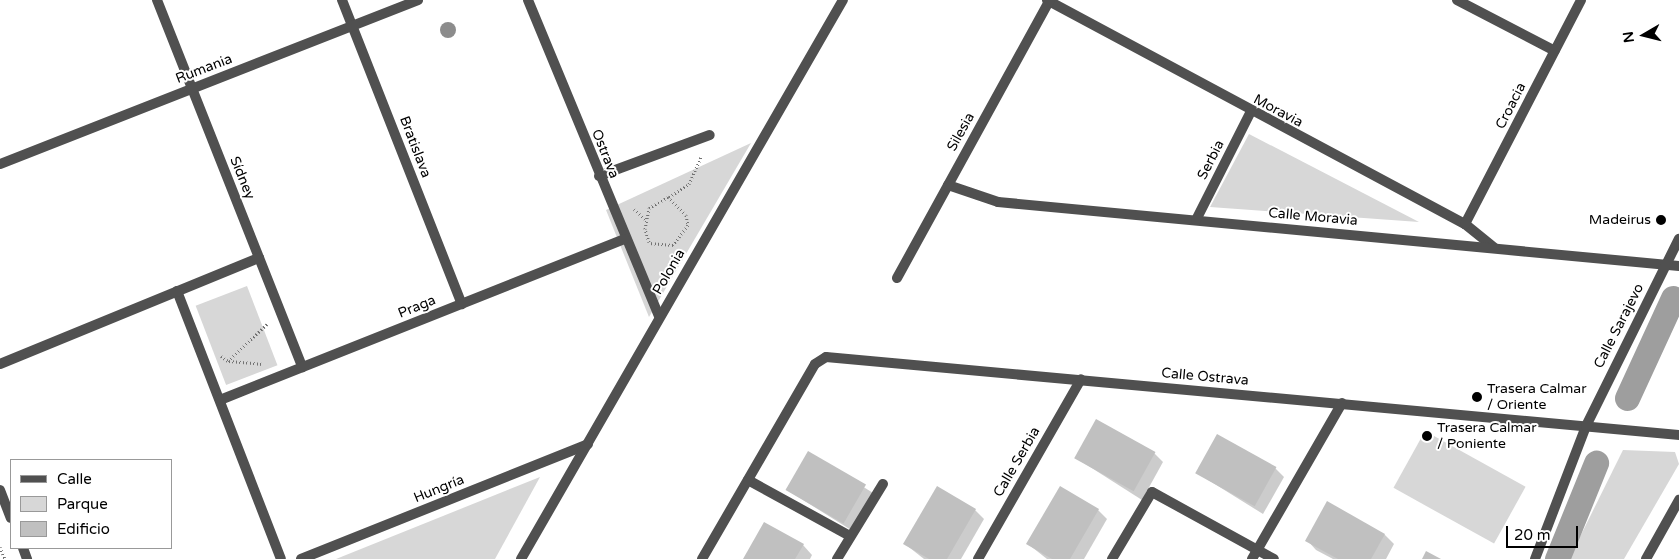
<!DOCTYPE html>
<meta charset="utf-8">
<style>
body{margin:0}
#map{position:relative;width:1679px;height:559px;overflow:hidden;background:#fff;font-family:"Varela Round",sans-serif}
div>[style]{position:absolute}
.green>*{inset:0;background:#d7d7d7;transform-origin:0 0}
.shadow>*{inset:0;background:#0003;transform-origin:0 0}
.canal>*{height:25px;margin:-12.5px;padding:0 12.5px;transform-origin:12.5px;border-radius:12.5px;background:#9e9e9e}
.building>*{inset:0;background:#c0c0c0;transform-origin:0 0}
.path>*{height:3px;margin-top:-1.5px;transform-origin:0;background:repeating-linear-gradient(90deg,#727272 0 1px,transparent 0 3.5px)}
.service>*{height:10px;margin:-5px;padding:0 5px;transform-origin:5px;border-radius:5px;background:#505050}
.minor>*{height:10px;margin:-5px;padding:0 5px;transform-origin:5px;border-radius:5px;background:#505050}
.tertiary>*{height:10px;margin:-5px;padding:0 5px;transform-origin:5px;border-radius:5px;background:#505050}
.trees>*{width:16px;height:16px;margin:-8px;border-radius:50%;background:#8c8c8c}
.dots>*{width:14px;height:14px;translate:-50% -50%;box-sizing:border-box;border:2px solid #fff;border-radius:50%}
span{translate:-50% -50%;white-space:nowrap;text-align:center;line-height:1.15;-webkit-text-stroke:4px #fff;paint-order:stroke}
.street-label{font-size:14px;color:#000}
.poi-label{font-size:14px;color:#000}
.right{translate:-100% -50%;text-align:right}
.left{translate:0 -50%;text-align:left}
.legend{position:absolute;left:10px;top:459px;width:162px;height:90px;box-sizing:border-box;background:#fff;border:1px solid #999;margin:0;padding:6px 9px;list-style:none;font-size:15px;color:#000}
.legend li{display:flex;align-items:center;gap:10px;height:25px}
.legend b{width:25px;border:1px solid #999}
.north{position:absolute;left:1619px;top:10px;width:50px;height:50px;-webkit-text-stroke:4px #fff;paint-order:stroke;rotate:262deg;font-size:14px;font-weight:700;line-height:20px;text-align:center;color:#000}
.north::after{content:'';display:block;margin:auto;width:18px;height:22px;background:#000;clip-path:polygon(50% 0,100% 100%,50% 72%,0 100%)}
.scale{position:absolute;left:1506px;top:526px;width:72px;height:22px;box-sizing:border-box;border:2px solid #000;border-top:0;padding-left:6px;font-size:15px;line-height:18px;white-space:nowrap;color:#000;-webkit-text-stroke:4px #fff;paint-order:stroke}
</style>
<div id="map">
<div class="green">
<i style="clip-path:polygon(1249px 134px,1419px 222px,1210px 207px)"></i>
<i style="clip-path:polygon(751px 143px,649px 317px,606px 210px)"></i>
<i style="left:247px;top:286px;width:85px;height:55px;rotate:69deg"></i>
<i style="left:1425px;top:431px;width:115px;height:65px;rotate:29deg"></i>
<i style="clip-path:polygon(1623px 450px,1675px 452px,1679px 464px,1624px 559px,1569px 559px)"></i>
<i style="clip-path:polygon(540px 477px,495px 559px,336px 559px)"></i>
</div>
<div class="shadow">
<i style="left:809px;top:453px;width:78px;height:43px;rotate:32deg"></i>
<i style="clip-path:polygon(1154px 453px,1163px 462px,1142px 500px,1076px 458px)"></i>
<i style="clip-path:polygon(1275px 468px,1284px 477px,1263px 514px,1197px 473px)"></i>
<i style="clip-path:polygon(1327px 503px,1385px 535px,1394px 544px,1386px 559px,1333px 559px,1316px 550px,1307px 540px)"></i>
<i style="clip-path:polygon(975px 510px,984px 519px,961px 559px,924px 559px,905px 544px)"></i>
<i style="clip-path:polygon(1098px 510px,1107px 519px,1084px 559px,1047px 559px,1028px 544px)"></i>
<i style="clip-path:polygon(803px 545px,812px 555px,810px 559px,744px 559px)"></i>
</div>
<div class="canal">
<i style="left:1627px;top:398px;width:110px;rotate:-65.3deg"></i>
<i style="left:1557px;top:559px;width:104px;rotate:-67.9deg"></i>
</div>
<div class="building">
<i style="left:1096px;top:419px;width:68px;height:45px;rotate:29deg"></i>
<i style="left:1217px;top:434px;width:68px;height:45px;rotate:29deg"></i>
<i style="left:808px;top:451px;width:67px;height:45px;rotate:30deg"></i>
<i style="clip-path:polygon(937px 486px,976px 509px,947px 559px,929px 559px,903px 544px)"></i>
<i style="clip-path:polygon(1060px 486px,1099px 509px,1070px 559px,1052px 559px,1026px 544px)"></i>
<i style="clip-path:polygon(1327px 501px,1385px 534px,1371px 559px,1338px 559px,1305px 541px)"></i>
<i style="clip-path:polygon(764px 522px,804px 544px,795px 559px,743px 559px)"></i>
<i style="clip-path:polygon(1426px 551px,1441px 559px,1422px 559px)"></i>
</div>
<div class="path">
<i style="left:669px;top:197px;width:24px;rotate:-33deg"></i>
<i style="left:689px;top:184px;width:30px;rotate:-66deg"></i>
<i style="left:634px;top:209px;width:15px;rotate:42deg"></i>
<i style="left:649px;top:242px;width:14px;rotate:-107deg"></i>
<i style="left:645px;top:229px;width:21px;rotate:-79deg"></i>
<i style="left:649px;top:208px;width:22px;rotate:-30deg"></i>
<i style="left:668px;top:197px;width:25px;rotate:45deg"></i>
<i style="left:686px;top:215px;width:10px;rotate:79deg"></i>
<i style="left:688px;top:225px;width:25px;rotate:127deg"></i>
<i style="left:673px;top:245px;width:24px;rotate:-175deg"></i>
<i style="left:221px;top:356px;width:9px;rotate:36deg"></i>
<i style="left:228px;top:361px;width:54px;rotate:-43.5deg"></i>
<i style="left:229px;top:361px;width:34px;rotate:5deg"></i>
<i style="left:0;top:547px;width:13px;rotate:67deg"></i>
</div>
<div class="service">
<i style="left:748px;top:480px;width:116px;rotate:28.8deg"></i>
<i style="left:837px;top:559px;width:88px;rotate:-58.5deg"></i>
<i style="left:1112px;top:559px;width:78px;rotate:-59.2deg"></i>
<i style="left:1152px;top:492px;width:139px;rotate:28.8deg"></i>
</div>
<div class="minor">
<i style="left:157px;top:0;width:395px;rotate:68.4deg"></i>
<i style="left:342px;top:0;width:327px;rotate:68.5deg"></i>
<i style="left:528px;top:0;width:343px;rotate:67.5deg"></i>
<i style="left:1047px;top:0;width:474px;rotate:28.2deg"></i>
<i style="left:1465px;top:224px;width:38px;rotate:39deg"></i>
<i style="left:1457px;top:0;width:110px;rotate:27.5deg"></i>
<i style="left:0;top:164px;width:449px;rotate:-21.4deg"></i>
<i style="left:599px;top:176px;width:118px;rotate:-20.3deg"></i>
<i style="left:948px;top:185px;width:53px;rotate:18.8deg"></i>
<i style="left:998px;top:202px;width:684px;rotate:5.37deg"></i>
<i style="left:1196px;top:220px;width:120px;rotate:-63.2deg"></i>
<i style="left:1465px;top:224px;width:252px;rotate:-62.6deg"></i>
<i style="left:897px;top:278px;width:317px;rotate:-61.2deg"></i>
<i style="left:177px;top:291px;width:287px;rotate:68.8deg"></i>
<i style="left:0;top:364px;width:280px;rotate:-22.3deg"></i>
<i style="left:220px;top:400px;width:435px;rotate:-21.7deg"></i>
<i style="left:301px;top:559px;width:309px;rotate:-21.8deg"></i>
<i style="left:521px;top:559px;width:645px;rotate:-60.06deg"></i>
<i style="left:702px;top:559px;width:225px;rotate:-59.9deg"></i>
<i style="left:815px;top:364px;width:13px;rotate:-32deg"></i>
<i style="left:826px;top:357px;width:857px;rotate:5.22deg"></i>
<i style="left:978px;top:559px;width:207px;rotate:-60.2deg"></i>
<i style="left:1252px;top:559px;width:180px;rotate:-60deg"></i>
<i style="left:1535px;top:559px;width:142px;rotate:-69deg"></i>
<i style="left:1586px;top:426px;width:209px;rotate:-63.6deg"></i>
<i style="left:1646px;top:559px;width:68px;rotate:-60.8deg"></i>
</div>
<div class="tertiary">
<i style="left:0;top:490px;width:30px;rotate:69deg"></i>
<i style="left:23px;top:548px;width:12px;rotate:70deg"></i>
</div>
<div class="trees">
<i style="left:448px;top:30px"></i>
</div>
<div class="dots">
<i style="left:1661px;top:220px;background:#000"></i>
<i style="left:1477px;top:397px;background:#000"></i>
<i style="left:1427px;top:436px;background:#000"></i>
</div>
<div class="street-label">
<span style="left:204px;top:69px;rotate:-21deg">Rumania</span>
<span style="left:1511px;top:106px;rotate:-63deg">Croacia</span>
<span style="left:1278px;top:111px;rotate:28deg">Moravia</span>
<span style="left:961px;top:132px;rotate:-61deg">Silesia</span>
<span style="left:415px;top:147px;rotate:69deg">Bratislava</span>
<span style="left:605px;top:154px;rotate:68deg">Ostrava</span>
<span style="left:1211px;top:160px;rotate:-63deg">Serbia</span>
<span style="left:242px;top:178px;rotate:68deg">Sídney</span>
<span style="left:1313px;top:217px;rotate:5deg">Calle Moravia</span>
<span style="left:669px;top:272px;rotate:-60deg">Polonia</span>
<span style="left:417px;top:307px;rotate:-22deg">Praga</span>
<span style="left:1619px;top:326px;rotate:-63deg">Calle Sarajevo</span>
<span style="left:1205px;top:377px;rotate:5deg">Calle Ostrava</span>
<span style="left:1017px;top:462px;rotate:-60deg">Calle Serbia</span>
<span style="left:439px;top:489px;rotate:-22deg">Hungría</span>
</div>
<div class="poi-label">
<span class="right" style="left:1651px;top:220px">Madeirus</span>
<span class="left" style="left:1487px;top:397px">Trasera Calmar<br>/ Oriente</span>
<span class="left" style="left:1437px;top:436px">Trasera Calmar<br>/ Poniente</span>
</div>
<ul class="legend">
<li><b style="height:6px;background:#505050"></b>Calle</li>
<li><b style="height:14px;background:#d7d7d7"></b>Parque</li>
<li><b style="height:14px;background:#c0c0c0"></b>Edificio</li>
</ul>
<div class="north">N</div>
<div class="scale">20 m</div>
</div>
